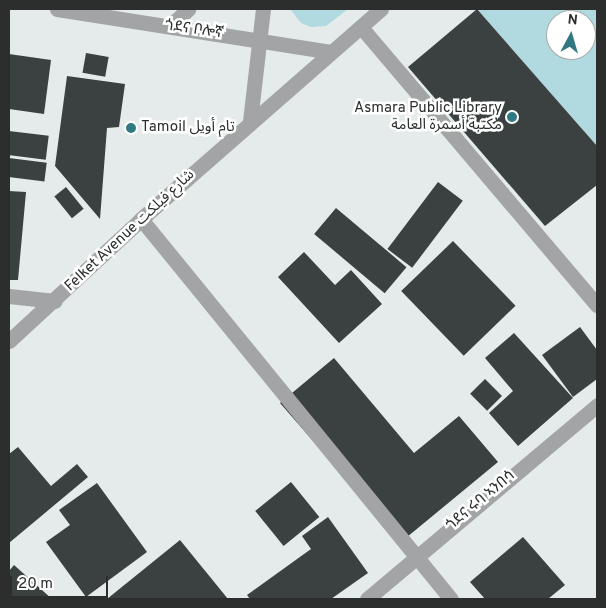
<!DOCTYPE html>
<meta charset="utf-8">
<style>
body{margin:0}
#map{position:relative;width:606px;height:608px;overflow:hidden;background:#e5ebeb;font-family:Overpass,"Noto Sans Arabic","Noto Sans Ethiopic",sans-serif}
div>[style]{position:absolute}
.green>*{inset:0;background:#b0dae0}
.building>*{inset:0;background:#3b4040;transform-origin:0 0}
.minor>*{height:15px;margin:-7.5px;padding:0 7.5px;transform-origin:7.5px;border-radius:7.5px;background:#a2a4a5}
.dots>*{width:14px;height:14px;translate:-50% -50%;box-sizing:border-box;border:2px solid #fff;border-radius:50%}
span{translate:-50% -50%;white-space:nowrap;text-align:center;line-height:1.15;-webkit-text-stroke:5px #fff;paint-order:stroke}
.street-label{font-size:15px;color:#2c2e2e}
.poi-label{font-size:15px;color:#2c2e2e}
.right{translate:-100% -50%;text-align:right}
.left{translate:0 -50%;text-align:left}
.frame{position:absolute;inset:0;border:10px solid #2c2e2e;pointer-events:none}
.north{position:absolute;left:546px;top:10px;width:50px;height:50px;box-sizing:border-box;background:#fff;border:1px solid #ababab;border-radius:50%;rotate:6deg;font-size:14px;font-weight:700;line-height:20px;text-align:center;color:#2c2e2e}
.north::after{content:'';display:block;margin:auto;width:18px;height:22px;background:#317982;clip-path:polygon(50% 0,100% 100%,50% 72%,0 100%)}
.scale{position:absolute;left:10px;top:576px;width:98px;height:22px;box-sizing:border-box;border:2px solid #2c2e2e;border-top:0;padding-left:6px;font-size:15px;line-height:18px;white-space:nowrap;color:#2c2e2e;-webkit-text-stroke:4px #fff;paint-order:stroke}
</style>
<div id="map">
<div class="green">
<i style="clip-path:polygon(290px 9px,348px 9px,326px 26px,311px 27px,301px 23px)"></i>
<i style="clip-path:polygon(evenodd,477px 9px,597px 9px,597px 146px,547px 89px,477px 9px,556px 20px,586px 20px,586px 50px,556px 50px,556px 20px)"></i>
</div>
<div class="building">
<i style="clip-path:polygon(477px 9px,597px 146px,597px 185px,545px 226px,408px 67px)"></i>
<i style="left:86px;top:53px;width:23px;height:20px;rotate:10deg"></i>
<i style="clip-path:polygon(9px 54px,51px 60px,44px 114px,9px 109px)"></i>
<i style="clip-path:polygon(67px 76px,125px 84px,119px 127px,107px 128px,100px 219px,55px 166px)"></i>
<i style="left:9px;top:131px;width:40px;height:24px;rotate:7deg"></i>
<i style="left:9px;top:158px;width:38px;height:19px;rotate:7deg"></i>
<i style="left:438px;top:182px;width:31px;height:84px;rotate:37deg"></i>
<i style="left:66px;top:187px;width:28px;height:15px;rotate:51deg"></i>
<i style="clip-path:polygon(9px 191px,26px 192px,18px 280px,9px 280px)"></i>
<i style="left:336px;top:208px;width:92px;height:34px;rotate:40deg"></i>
<i style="left:453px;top:241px;width:90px;height:72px;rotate:46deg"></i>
<i style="clip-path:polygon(304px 252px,335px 285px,351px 270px,382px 304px,339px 343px,278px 277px)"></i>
<i style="clip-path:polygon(580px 327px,597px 350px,597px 379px,573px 397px,542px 355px)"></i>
<i style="clip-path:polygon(514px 333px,573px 398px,518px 446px,489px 413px,513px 391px,485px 358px)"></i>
<i style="clip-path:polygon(334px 358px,414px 453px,459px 416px,498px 462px,401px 542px,280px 403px)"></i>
<i style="left:485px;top:379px;width:24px;height:21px;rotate:45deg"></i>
<i style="clip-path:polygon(18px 447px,51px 486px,77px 464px,88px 477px,9px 543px,9px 454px)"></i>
<i style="left:291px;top:482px;width:45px;height:46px;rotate:51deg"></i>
<i style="clip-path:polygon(97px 483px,147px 552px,86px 597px,46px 542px,70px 525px,59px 510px)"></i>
<i style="clip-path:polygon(328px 517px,368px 573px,331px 599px,250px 599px,247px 595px,311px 549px,302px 536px)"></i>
<i style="clip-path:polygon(523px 537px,565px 585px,548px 599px,485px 599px,470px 582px)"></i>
<i style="clip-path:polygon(180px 540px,228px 599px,107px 599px)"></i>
<i style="clip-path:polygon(14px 565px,52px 599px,9px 599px,9px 571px)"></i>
</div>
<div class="minor">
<i style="left:57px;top:9px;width:277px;rotate:8.9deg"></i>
<i style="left:170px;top:26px;width:25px;rotate:-43deg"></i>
<i style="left:361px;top:27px;width:365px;rotate:49.7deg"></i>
<i style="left:250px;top:121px;width:113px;rotate:-83.4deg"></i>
<i style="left:141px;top:219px;width:490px;rotate:50.8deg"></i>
<i style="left:9px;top:296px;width:46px;rotate:6.2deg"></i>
<i style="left:9px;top:341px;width:180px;rotate:-42.7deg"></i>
<i style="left:141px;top:219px;width:319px;rotate:-41.2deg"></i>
<i style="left:367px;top:599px;width:301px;rotate:-40.1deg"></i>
</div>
<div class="dots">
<i style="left:512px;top:117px;background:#317982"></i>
<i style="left:131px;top:128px;background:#317982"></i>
</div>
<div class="street-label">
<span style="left:194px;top:30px;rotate:8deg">ጎደና ቦሎኛ</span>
<span style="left:130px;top:231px;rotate:-43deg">Felket Avenue شارع فيلكت</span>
<span style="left:481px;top:501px;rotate:-40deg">ጎደና ሩባ ኣንበሳ</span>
</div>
<div class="poi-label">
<span class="right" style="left:502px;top:117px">Asmara Public Library<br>مكتبة أسمرة العامة</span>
<span class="left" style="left:141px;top:128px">Tamoil تام أويل</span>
</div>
<div class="frame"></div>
<div class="north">N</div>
<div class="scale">20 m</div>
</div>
